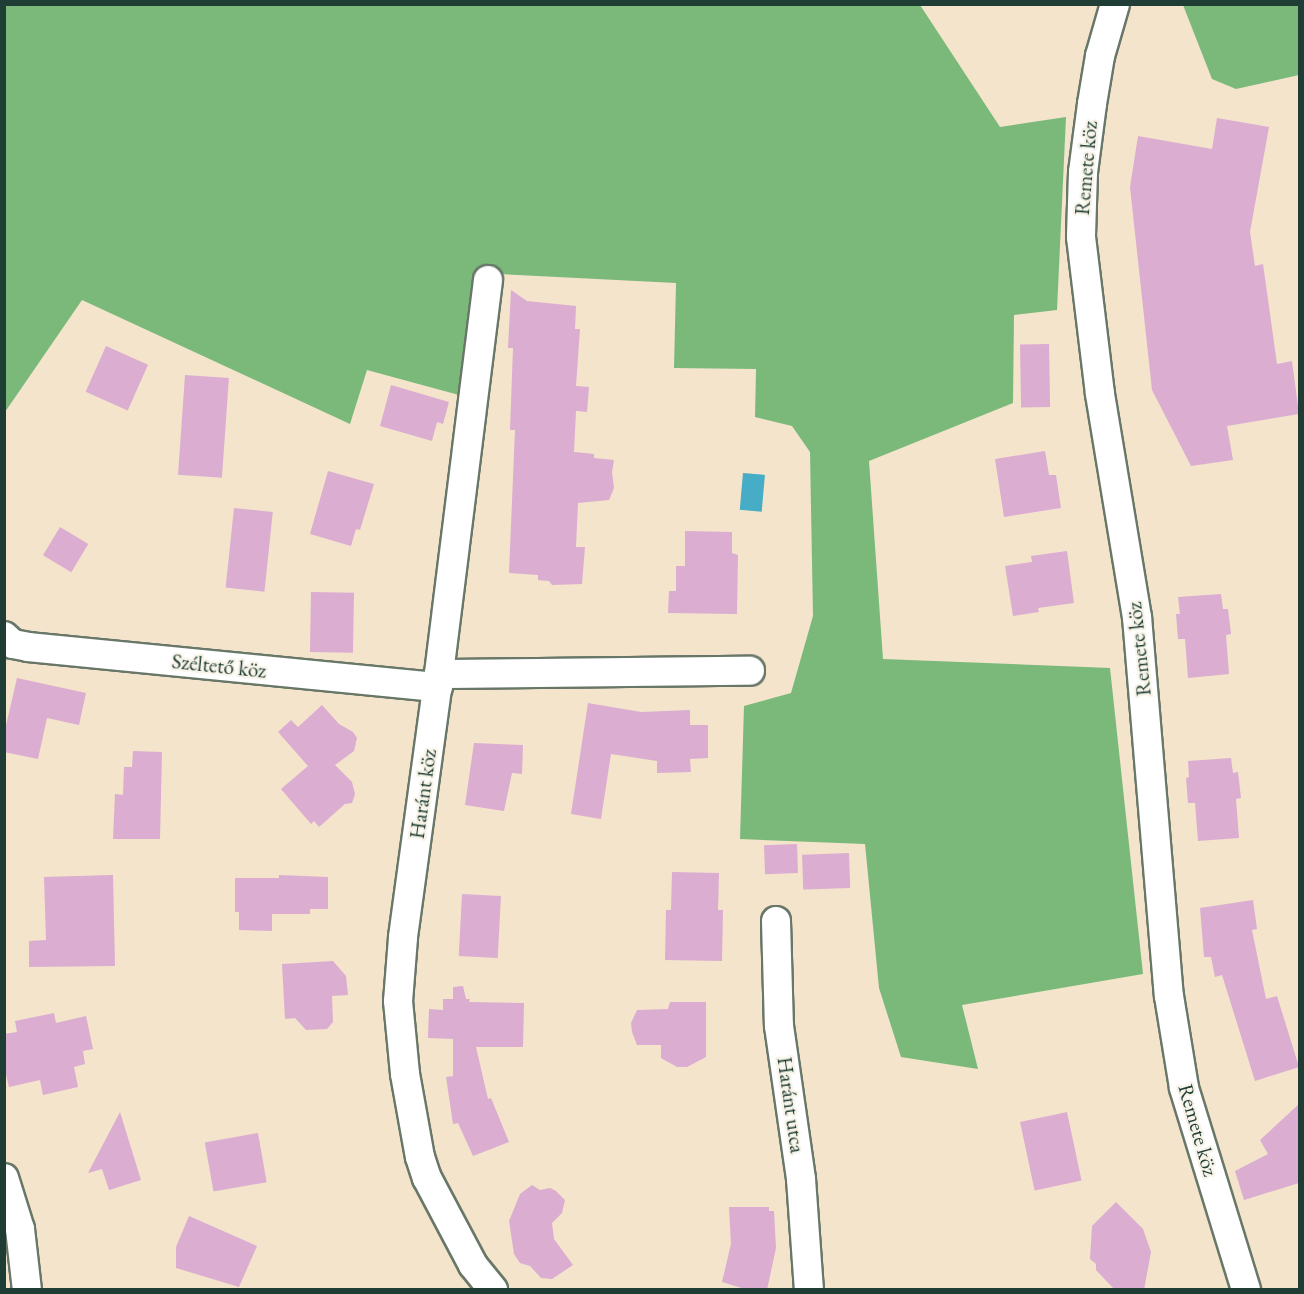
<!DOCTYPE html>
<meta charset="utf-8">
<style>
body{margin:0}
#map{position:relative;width:1304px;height:1294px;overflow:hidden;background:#f3e4cb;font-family:"EB Garamond",serif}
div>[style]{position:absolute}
.forest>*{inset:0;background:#7ab97a}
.water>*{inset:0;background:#47acc6;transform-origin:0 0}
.building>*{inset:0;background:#dbadd1;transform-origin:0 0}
.roads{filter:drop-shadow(2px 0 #697769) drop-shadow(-2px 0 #697769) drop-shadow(0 2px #697769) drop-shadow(0 -2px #697769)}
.minor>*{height:28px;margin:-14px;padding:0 14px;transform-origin:14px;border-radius:14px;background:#fff}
span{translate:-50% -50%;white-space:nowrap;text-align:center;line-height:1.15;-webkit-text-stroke:4.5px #f7f3e8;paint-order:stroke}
.street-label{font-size:21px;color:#1f3d34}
.frame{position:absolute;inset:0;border:6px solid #1f3d34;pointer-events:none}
</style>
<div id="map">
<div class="forest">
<i style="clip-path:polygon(5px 5px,920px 5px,1000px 127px,1066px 117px,1057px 310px,1014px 315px,1013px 403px,869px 461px,883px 659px,1110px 668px,1143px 974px,962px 1005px,978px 1069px,901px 1057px,879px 988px,865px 844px,740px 839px,744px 706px,791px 693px,813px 616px,810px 452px,792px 426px,755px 417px,756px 369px,674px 368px,676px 283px,479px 273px,459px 395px,367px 370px,350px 424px,82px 300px,5px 412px)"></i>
<i style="clip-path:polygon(1183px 5px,1299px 5px,1299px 75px,1236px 89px,1212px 79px)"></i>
</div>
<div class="water">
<i style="left:743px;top:473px;width:22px;height:37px;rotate:5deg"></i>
</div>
<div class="building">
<i style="clip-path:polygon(1217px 118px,1269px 127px,1250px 232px,1255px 266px,1263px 264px,1277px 364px,1292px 361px,1299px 414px,1227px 426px,1233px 460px,1191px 466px,1152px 390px,1130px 187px,1138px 136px,1212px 149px)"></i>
<i style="clip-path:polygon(511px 290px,527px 301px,576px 306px,575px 329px,580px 329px,576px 386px,589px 387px,587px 412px,576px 411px,574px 452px,594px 454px,594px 458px,614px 460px,612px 472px,614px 488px,609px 500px,578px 503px,576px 547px,585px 547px,582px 584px,552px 585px,549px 581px,538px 580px,538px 575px,509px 573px,515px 430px,510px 430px,513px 348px,508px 348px)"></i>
<i style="left:1049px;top:344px;width:63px;height:29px;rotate:89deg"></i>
<i style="left:106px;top:346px;width:46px;height:50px;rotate:24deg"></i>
<i style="left:185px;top:375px;width:44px;height:100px;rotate:4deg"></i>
<i style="clip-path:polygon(391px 385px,449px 402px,443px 424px,437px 422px,432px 441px,380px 426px)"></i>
<i style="clip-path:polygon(1045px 451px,1049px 475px,1056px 475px,1061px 508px,1004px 517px,995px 459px)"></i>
<i style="clip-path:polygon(328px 471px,374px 484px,360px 530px,356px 529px,351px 546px,310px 534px)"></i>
<i style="left:234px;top:508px;width:39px;height:80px;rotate:6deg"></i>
<i style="left:60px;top:527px;width:33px;height:33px;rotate:31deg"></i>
<i style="clip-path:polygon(685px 531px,732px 532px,732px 553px,738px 555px,737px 614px,668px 613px,669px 591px,676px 591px,676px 566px,685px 566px)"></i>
<i style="clip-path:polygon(1067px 551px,1074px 603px,1038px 608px,1039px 612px,1013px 616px,1005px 566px,1032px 562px,1031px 556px)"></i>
<i style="left:311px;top:592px;width:43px;height:60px;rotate:1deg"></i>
<i style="clip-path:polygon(1221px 594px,1223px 609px,1228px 609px,1231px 634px,1226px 635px,1229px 674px,1188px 678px,1185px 639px,1178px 639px,1176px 614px,1180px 614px,1178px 597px)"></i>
<i style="clip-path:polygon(17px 678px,86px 693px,79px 725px,47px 718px,38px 759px,4px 752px,4px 734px)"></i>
<i style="clip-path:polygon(588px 703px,641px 712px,690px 710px,690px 725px,708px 725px,708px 758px,690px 759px,691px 772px,657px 773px,657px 761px,611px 754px,601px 819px,571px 814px)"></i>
<i style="clip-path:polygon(322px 705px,339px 724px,353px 732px,357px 738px,354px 751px,335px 765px,352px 782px,355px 794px,352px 803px,345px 804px,319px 827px,314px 821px,311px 824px,281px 789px,308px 766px,278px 732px,291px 720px,298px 727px)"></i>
<i style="clip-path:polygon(474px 743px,523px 745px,522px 774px,512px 773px,504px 811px,465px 805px)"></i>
<i style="clip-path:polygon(133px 751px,162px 752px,160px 839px,113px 839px,115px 794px,123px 795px,124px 767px,132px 767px)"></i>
<i style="clip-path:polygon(1231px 758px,1233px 773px,1238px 772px,1241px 798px,1236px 799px,1239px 838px,1198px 841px,1195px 803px,1188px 803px,1186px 778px,1189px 777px,1188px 761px)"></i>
<i style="left:797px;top:844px;width:29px;height:33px;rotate:88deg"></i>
<i style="left:849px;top:853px;width:35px;height:47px;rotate:88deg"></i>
<i style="clip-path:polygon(672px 872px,719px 873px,718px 910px,723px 910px,722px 961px,665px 960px,666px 910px,671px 910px)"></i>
<i style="clip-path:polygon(113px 875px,115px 966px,29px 967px,29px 941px,46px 940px,44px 877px)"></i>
<i style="clip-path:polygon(279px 875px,328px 877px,328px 909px,310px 909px,310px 914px,272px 914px,272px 931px,239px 930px,239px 912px,235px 912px,235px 878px,279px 878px)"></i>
<i style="left:462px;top:894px;width:39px;height:62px;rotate:3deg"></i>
<i style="clip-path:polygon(1253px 900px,1257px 929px,1252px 930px,1266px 999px,1277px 996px,1299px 1067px,1255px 1081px,1222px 975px,1215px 977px,1211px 957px,1204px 957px,1200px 908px)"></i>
<i style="clip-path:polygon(333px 961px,346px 976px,348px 995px,332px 996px,333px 1022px,327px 1029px,306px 1030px,295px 1018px,285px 1019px,282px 964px)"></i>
<i style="clip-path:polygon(463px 986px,466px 999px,470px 999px,469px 1002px,524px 1003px,523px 1047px,476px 1047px,488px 1099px,491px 1098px,509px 1142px,473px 1156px,458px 1123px,453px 1124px,446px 1077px,453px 1076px,453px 1039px,428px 1038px,429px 1009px,443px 1010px,443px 999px,453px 999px,453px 987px)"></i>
<i style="clip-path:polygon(670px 1002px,706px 1002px,706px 1057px,687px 1067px,677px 1067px,661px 1058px,661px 1045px,637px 1045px,632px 1032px,631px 1023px,637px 1010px,668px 1009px)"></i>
<i style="clip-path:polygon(54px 1013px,56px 1023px,86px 1016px,93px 1049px,83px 1051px,85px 1064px,74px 1067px,78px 1087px,43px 1095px,40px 1080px,9px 1087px,4px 1066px,4px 1034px,17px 1032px,15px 1021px)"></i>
<i style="clip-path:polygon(1299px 1104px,1299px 1183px,1244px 1200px,1235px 1171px,1268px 1154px,1260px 1140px)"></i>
<i style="clip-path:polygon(120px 1112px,141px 1180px,109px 1190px,102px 1169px,88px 1173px)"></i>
<i style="left:1067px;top:1112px;width:70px;height:48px;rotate:78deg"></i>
<i style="left:258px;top:1133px;width:50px;height:54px;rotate:80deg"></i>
<i style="clip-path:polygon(532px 1185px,540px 1190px,550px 1188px,556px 1191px,565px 1200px,562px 1213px,552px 1223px,554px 1239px,573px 1265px,552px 1279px,541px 1278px,530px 1266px,520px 1263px,514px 1254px,509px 1221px,520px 1194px)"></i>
<i style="clip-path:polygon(1116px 1202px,1143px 1229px,1151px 1252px,1144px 1290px,1114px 1289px,1096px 1270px,1096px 1264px,1090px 1259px,1092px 1226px)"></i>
<i style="clip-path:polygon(729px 1207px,769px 1207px,769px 1211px,774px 1211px,776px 1248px,767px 1290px,748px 1290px,722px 1282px,731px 1244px)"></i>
<i style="clip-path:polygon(189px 1216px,257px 1246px,239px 1287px,176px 1268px,176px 1247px)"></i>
</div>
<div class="roads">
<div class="minor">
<i style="left:1115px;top:4px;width:54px;rotate:106.1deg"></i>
<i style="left:1100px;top:56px;width:49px;rotate:99.5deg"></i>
<i style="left:1092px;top:104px;width:69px;rotate:97.5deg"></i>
<i style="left:1083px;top:172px;width:65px;rotate:91.8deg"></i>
<i style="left:1081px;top:237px;width:158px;rotate:83.1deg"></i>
<i style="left:1100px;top:394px;width:226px;rotate:80.6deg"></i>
<i style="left:1137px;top:617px;width:380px;rotate:85.2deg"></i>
<i style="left:1169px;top:996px;width:93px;rotate:80.7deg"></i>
<i style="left:1184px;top:1088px;width:211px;rotate:72.9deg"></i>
<i style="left:488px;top:280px;width:397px;rotate:97.1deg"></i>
<i style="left:439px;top:674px;width:266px;rotate:97.8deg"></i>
<i style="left:403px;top:938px;width:63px;rotate:94.5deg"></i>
<i style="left:398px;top:1001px;width:73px;rotate:84.5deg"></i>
<i style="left:405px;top:1074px;width:84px;rotate:79.8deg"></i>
<i style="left:420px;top:1157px;width:22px;rotate:72deg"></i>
<i style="left:427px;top:1178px;width:98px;rotate:62.1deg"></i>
<i style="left:473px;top:1265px;width:32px;rotate:51deg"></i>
<i style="left:4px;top:636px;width:12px;rotate:42deg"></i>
<i style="left:13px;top:644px;width:15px;rotate:11deg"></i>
<i style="left:28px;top:647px;width:412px;rotate:5.6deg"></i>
<i style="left:439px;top:674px;width:311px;rotate:-0.6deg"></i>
<i style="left:776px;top:921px;width:105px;rotate:88.4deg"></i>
<i style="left:779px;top:1026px;width:155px;rotate:81.8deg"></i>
<i style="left:801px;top:1179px;width:111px;rotate:85.9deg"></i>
<i style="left:4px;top:1178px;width:53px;rotate:72.6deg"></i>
<i style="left:20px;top:1229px;width:61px;rotate:83.5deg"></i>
</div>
</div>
<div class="street-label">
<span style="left:1086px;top:168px;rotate:-85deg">Remete köz</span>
<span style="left:1139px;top:649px;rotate:-96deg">Remete köz</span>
<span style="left:219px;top:666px;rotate:6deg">Széltető köz</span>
<span style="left:423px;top:794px;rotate:-82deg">Haránt köz</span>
<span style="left:791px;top:1105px;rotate:82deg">Haránt utca</span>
<span style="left:1198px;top:1130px;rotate:74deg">Remete köz</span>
</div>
<div class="frame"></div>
</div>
